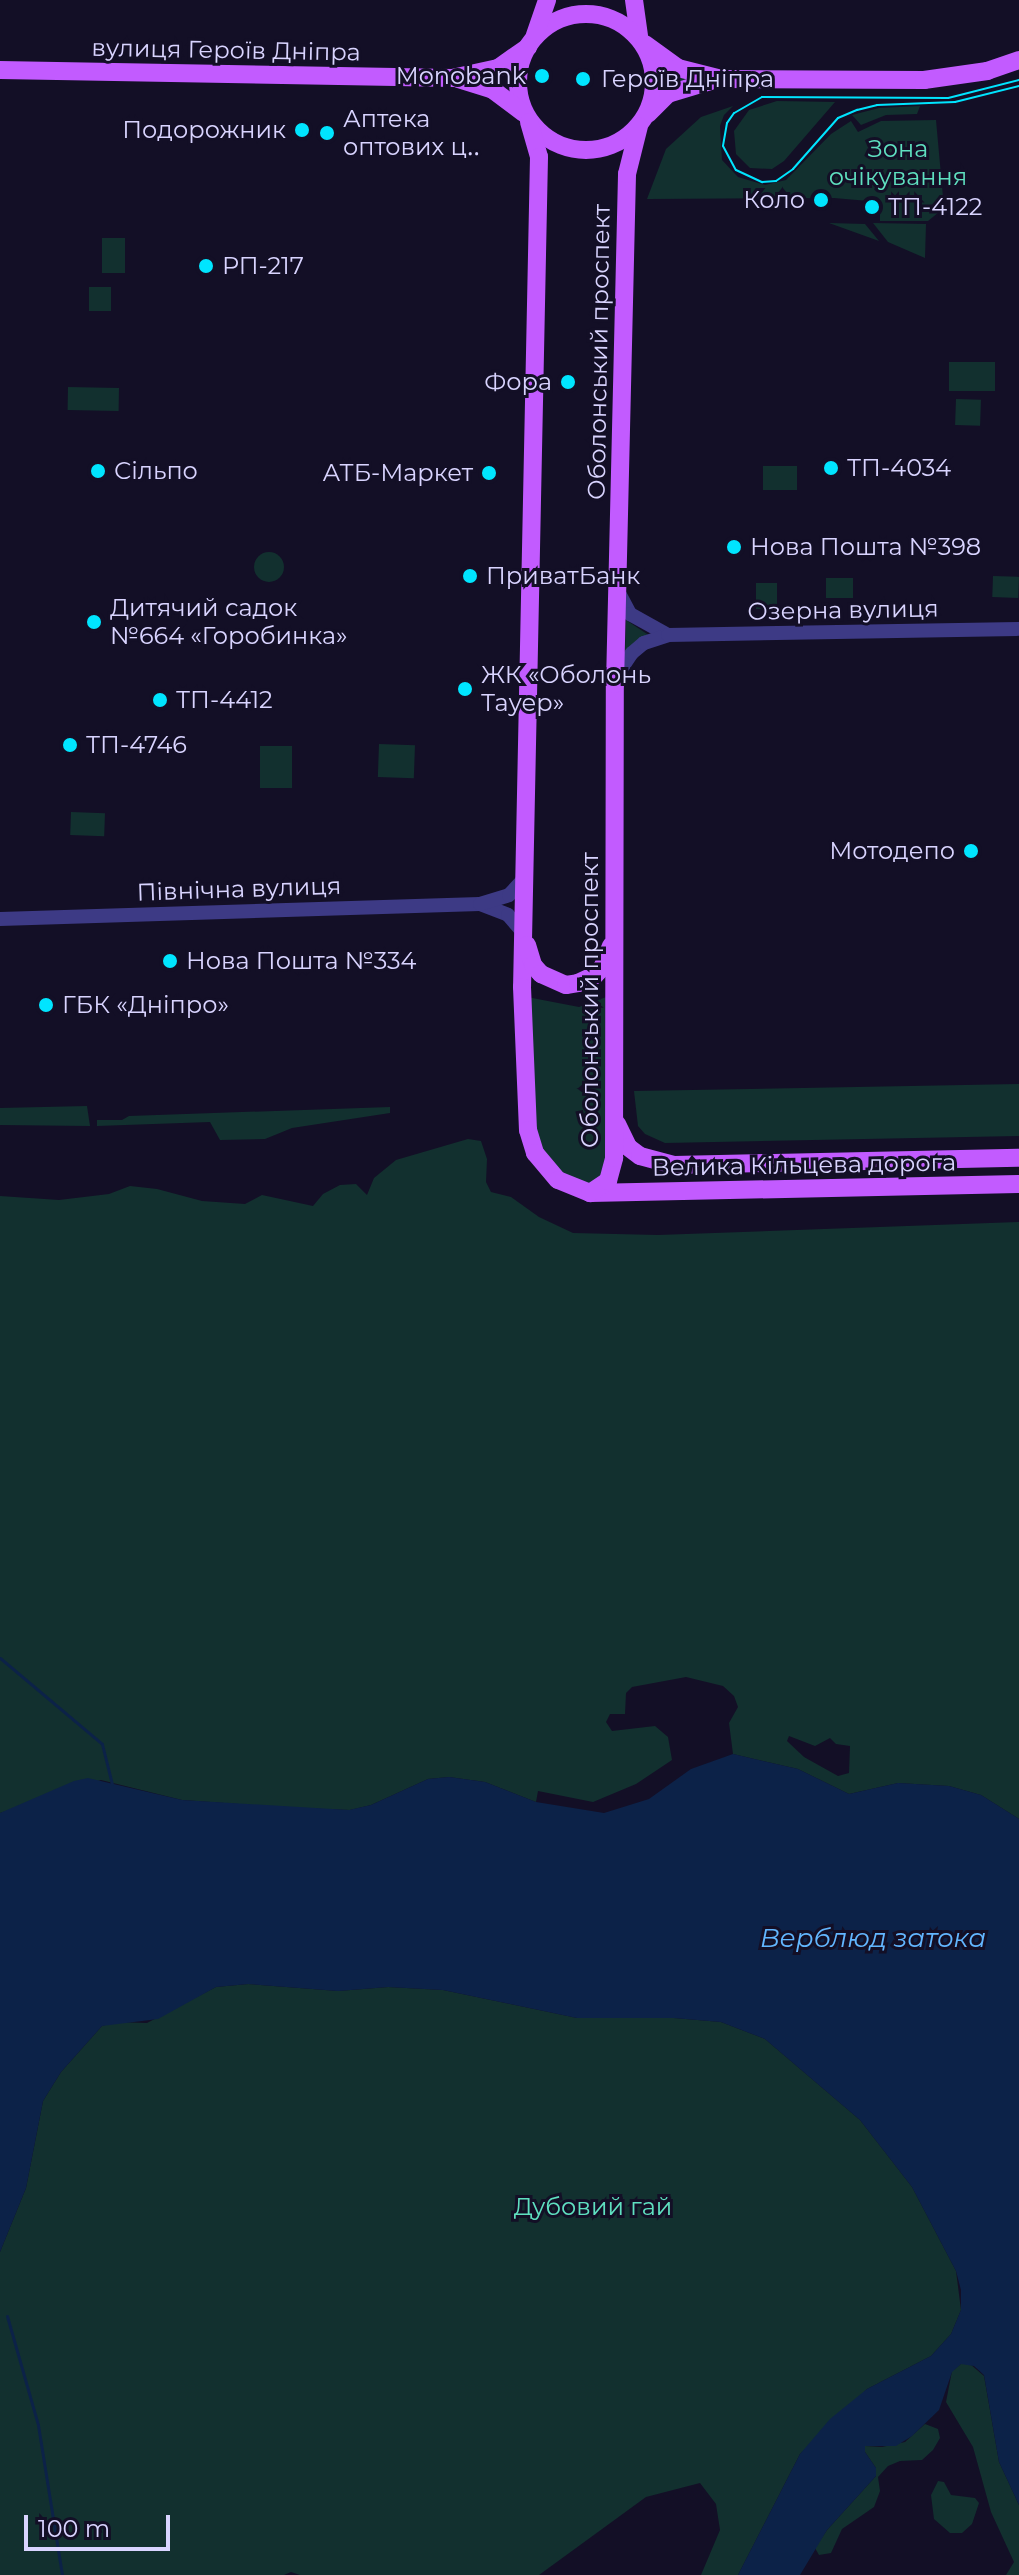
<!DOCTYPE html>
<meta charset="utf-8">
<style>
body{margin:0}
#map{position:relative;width:1019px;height:2575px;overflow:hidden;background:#130f26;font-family:Montserrat,sans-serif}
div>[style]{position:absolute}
.green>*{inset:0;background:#12302f;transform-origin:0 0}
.round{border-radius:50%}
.water>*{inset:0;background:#0c2248}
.stream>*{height:3px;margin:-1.5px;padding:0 1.5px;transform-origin:1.5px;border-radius:1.5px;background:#0c2248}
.minor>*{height:14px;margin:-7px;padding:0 7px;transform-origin:7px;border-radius:7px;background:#3d3a85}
.major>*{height:18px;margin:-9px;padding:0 9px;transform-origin:9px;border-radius:9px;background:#c25bff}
.major>.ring{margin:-9px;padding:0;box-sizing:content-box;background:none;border:18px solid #c25bff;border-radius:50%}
.tram>*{height:2px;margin:-1px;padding:0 1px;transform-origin:1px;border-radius:1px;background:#00e5ff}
.dots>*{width:22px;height:22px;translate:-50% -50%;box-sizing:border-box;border:4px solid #130f26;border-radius:50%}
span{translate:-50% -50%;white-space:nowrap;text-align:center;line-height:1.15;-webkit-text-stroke:6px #130f26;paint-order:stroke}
.street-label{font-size:24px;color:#d9d4ff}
.poi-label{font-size:24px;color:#d9d4ff}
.right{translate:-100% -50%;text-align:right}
.left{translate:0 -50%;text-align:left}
.park-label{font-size:24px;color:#5fe0c0}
.water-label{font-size:26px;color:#62b6ff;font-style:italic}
.scale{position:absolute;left:24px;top:2515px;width:146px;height:36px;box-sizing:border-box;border:4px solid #d9d4ff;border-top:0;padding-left:10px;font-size:24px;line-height:28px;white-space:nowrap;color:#d9d4ff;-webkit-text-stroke:6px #130f26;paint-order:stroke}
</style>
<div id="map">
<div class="green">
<i style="clip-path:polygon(656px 59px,691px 78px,656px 95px)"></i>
<i style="clip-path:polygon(777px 101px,835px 102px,784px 161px,772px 169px,750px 168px,736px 154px,734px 131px,749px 110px)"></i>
<i style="clip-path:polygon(733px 106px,724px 115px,720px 126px,722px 160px,738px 177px,765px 185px,786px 180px,831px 134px,851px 121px,858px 132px,881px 121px,936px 120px,944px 208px,928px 221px,880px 221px,880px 202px,834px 198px,647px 199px,666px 149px,701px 117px)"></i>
<i style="clip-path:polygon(920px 106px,917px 114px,886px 115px,861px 125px,852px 115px,879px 108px)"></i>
<i style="clip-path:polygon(829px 223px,865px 224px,879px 241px)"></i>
<i style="clip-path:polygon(873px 223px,926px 224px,925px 258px,888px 242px)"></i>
<i style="left:102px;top:238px;width:23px;height:35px"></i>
<i style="left:89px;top:287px;width:22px;height:24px"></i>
<i style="left:949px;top:362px;width:46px;height:29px"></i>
<i style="left:68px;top:387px;width:51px;height:23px;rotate:1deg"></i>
<i style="left:956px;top:399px;width:25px;height:26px;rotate:2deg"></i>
<i style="left:763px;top:466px;width:34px;height:24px"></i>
<i class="round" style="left:254px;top:552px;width:30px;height:30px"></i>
<i style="left:993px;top:576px;width:26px;height:21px;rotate:2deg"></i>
<i style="left:826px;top:578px;width:27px;height:20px"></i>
<i style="left:756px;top:583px;width:21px;height:26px"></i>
<i style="clip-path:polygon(626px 620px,650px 636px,625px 652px)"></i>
<i style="left:379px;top:744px;width:36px;height:33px;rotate:2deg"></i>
<i style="left:260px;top:746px;width:32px;height:42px"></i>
<i style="left:71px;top:812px;width:34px;height:23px;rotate:2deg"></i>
<i style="clip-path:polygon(609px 996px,609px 1163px,604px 1178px,585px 1185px,559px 1171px,542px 1151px,534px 1125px,527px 997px,579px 1007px)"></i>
<i style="clip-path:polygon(1019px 1084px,1019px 1136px,665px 1143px,645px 1134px,638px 1126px,634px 1091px)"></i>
<i style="clip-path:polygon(87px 1106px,90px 1126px,0 1125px,0 1108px)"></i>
<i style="clip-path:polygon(390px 1107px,390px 1113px,292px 1128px,265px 1139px,220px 1140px,210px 1122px,97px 1126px,97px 1120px,122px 1120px,129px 1116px)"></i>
<i style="clip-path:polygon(evenodd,468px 1139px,481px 1141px,487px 1159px,486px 1182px,491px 1192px,511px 1197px,539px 1217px,573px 1233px,658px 1235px,1019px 1222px,1019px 1819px,981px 1795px,949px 1786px,898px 1783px,849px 1794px,798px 1769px,733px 1754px,729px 1723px,738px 1707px,734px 1696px,723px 1686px,686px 1677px,632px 1687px,626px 1693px,625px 1714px,610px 1714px,606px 1722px,612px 1731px,655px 1726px,668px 1737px,672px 1760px,636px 1784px,593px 1802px,538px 1791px,536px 1802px,485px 1782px,449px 1777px,428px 1779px,371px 1805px,350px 1810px,297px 1808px,182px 1800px,101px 1780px,0 1813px,0 1196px,59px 1200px,109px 1194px,130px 1186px,157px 1189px,202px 1201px,245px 1204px,262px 1195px,313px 1206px,323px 1194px,340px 1185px,356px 1184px,367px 1195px,374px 1178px,396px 1160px,468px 1139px,789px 1736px,815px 1746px,830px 1738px,836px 1744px,850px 1746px,849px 1773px,838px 1776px,804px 1757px,787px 1741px,789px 1736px)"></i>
<i style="clip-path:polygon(248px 1984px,338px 1991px,388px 1987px,443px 1990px,577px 2018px,674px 2018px,721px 2022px,765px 2039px,860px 2120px,912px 2187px,956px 2271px,961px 2310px,951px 2334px,931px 2356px,867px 2389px,800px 2454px,738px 2575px,701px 2575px,720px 2530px,716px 2504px,700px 2483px,646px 2497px,539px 2575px,300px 2575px,291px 2572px,284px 2575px,0 2575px,0 2252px,26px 2188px,43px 2101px,61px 2072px,102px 2026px,115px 2022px,147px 2023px,216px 1987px)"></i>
<i style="clip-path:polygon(961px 2364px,970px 2364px,984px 2376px,999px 2462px,1019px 2505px,1019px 2575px,1006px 2575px,1014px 2562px,991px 2512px,973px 2447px,946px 2402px,952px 2371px)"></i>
<i style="clip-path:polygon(925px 2424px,938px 2429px,940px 2438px,933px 2450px,922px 2460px,900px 2461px,888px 2466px,878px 2477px,880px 2491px,874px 2507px,842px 2529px,831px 2553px,819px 2555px,815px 2548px,827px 2530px,876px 2476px,876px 2468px,865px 2452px,865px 2446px,882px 2447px,905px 2442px)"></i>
<i style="clip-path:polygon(938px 2481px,944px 2482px,951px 2495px,975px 2498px,979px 2503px,972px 2524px,962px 2533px,950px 2533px,934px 2519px,931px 2495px)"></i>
</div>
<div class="water">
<i style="clip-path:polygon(733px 1754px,798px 1769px,849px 1794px,898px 1783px,949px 1786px,981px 1795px,1019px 1819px,1019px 2505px,999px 2462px,984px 2375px,974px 2366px,961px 2364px,952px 2372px,939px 2410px,912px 2436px,896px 2446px,865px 2446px,865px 2452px,876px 2468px,876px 2476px,827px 2530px,800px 2575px,738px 2575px,800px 2454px,830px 2419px,867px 2389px,931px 2356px,951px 2334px,961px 2310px,961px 2290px,956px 2271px,912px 2187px,860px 2120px,765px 2039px,721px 2022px,674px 2018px,577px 2018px,443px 1990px,388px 1987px,338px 1991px,248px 1984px,216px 1987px,158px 2019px,102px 2026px,61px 2072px,43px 2101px,26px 2188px,0 2252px,0 1813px,74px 1781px,88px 1778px,182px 1800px,349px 1810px,371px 1805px,428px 1779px,449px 1777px,485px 1782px,536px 1802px,604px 1813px,649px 1799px,691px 1769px)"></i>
</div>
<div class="stream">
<i style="left:0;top:1658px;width:133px;rotate:40.1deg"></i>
<i style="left:102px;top:1744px;width:41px;rotate:76deg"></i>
<i style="left:7px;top:2316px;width:113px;rotate:74.1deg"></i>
<i style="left:38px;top:2425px;width:152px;rotate:80.9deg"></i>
</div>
<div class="minor">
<i style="left:619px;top:593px;width:24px;rotate:62deg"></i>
<i style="left:630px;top:614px;width:43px;rotate:28.9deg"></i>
<i style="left:615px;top:678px;width:30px;rotate:-56deg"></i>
<i style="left:632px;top:653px;width:16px;rotate:-40deg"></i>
<i style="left:644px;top:643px;width:25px;rotate:-18deg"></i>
<i style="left:668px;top:635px;width:351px;rotate:-1deg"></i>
<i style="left:480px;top:904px;width:30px;rotate:21deg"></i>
<i style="left:508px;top:915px;width:23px;rotate:49deg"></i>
<i style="left:0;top:919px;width:480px;rotate:-1.8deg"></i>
<i style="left:480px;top:904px;width:30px;rotate:-17deg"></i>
<i style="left:509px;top:895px;width:19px;rotate:-47deg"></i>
</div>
<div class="major">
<i style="left:634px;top:0;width:36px;rotate:82deg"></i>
<i class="ring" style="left:518px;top:14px;width:118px;height:118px"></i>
<i style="left:535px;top:35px;width:37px;rotate:-71deg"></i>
<i style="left:645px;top:44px;width:41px;rotate:36deg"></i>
<i style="left:678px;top:68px;width:45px;rotate:14deg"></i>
<i style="left:722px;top:79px;width:202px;rotate:0.3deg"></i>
<i style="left:924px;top:80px;width:64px;rotate:-8.1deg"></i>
<i style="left:987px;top:71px;width:34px;rotate:-19deg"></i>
<i style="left:0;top:70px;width:452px;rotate:1deg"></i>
<i style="left:452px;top:78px;width:47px;rotate:-12.3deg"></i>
<i style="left:498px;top:68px;width:37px;rotate:-35deg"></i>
<i style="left:458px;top:79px;width:37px;rotate:17deg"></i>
<i style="left:493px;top:90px;width:38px;rotate:37deg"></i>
<i style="left:648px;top:114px;width:28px;rotate:-45deg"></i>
<i style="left:668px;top:94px;width:45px;rotate:-16.8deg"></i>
<i style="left:529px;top:122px;width:36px;rotate:74deg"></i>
<i style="left:539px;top:157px;width:830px;rotate:91.17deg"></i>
<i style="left:522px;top:987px;width:143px;rotate:87.6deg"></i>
<i style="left:528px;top:1130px;width:24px;rotate:73deg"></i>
<i style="left:535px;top:1153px;width:35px;rotate:50deg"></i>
<i style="left:558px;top:1180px;width:35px;rotate:22deg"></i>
<i style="left:590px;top:1193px;width:429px;rotate:-1.2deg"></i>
<i style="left:527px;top:945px;width:21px;rotate:73deg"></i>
<i style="left:533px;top:965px;width:12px;rotate:48deg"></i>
<i style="left:541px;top:974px;width:27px;rotate:24deg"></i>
<i style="left:566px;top:985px;width:12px;rotate:-9deg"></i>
<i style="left:578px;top:983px;width:19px;rotate:-25deg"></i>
<i style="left:595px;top:975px;width:10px;rotate:-45deg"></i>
<i style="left:602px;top:968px;width:24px;rotate:-68deg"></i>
<i style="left:617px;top:1124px;width:25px;rotate:64deg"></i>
<i style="left:628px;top:1147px;width:15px;rotate:37deg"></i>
<i style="left:640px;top:1156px;width:35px;rotate:15deg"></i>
<i style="left:674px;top:1165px;width:345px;rotate:-1.2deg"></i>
<i style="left:590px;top:1193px;width:22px;rotate:-34deg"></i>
<i style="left:608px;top:1181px;width:24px;rotate:-75deg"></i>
<i style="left:614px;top:1158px;width:474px;rotate:-89.9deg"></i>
<i style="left:615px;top:684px;width:510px;rotate:-88.65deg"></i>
<i style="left:627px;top:174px;width:49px;rotate:-76deg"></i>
</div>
<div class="tram">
<i style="left:1019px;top:80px;width:73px;rotate:165.8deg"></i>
<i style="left:948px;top:98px;width:186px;rotate:-179.7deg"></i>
<i style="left:762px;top:97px;width:32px;rotate:150deg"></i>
<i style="left:734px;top:113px;width:12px;rotate:125deg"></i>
<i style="left:727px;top:123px;width:23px;rotate:100deg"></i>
<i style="left:723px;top:146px;width:27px;rotate:62deg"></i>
<i style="left:736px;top:170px;width:29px;rotate:25deg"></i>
<i style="left:762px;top:182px;width:14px;rotate:-4deg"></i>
<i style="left:776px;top:181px;width:21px;rotate:-35deg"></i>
<i style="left:793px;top:169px;width:68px;rotate:-48.6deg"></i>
<i style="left:838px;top:118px;width:21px;rotate:-23deg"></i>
<i style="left:857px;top:110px;width:21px;rotate:-14deg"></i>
<i style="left:877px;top:105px;width:78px;rotate:-2.2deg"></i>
<i style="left:955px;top:102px;width:66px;rotate:-14deg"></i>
</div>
<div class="dots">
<i style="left:542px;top:76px;background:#00e5ff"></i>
<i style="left:583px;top:79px;background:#00e5ff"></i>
<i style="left:302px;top:130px;background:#00e5ff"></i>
<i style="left:327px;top:133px;background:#00e5ff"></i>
<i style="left:821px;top:200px;background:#00e5ff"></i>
<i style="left:872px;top:207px;background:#00e5ff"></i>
<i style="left:206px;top:266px;background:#00e5ff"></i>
<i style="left:568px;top:382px;background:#00e5ff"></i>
<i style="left:831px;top:468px;background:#00e5ff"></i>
<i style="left:98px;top:471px;background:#00e5ff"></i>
<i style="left:489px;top:473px;background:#00e5ff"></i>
<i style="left:734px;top:547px;background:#00e5ff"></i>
<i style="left:470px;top:576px;background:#00e5ff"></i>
<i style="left:94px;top:622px;background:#00e5ff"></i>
<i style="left:465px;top:689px;background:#00e5ff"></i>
<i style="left:160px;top:700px;background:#00e5ff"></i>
<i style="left:70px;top:745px;background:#00e5ff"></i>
<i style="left:971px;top:851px;background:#00e5ff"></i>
<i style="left:170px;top:961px;background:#00e5ff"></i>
<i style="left:46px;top:1005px;background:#00e5ff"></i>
</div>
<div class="street-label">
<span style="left:226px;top:50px;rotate:1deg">вулиця Героїв Дніпра</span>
<span style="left:599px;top:352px;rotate:-89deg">Оболонський проспект</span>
<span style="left:843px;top:610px;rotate:-1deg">Озерна вулиця</span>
<span style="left:239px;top:889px;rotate:-2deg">Північна вулиця</span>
<span style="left:590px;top:1000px;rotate:-90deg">Оболонський проспект</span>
<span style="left:804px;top:1165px;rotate:-1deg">Велика Кільцева дорога</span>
</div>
<div class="poi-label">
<span class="right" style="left:526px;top:76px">Monobank</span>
<span class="left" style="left:601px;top:79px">Героїв Дніпра</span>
<span class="left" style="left:343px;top:133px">Аптека<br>оптових ц‥</span>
<span class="right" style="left:286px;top:130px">Подорожник</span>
<span class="right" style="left:805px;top:200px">Коло</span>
<span class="left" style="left:888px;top:207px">ТП-4122</span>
<span class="left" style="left:222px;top:266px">РП-217</span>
<span class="right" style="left:552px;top:382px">Фора</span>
<span class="left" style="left:847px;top:468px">ТП-4034</span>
<span class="left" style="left:114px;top:471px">Сільпо</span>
<span class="right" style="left:473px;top:473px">АТБ-Маркет</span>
<span class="left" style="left:750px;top:547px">Нова Пошта №398</span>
<span class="left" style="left:486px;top:576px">ПриватБанк</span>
<span class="left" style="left:110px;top:622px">Дитячий садок<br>№664 «Горобинка»</span>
<span class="left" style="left:481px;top:689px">ЖК «Оболонь<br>Тауер»</span>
<span class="left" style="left:176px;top:700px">ТП-4412</span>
<span class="left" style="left:86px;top:745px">ТП-4746</span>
<span class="right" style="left:955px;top:851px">Мотодепо</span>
<span class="left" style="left:186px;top:961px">Нова Пошта №334</span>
<span class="left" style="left:62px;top:1005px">ГБК «Дніпро»</span>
</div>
<div class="park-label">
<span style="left:898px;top:163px">Зона<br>очікування</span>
<span style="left:593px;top:2207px">Дубовий гай</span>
</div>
<div class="water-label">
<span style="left:873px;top:1939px">Верблюд затока</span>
</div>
<div class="scale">100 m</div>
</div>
